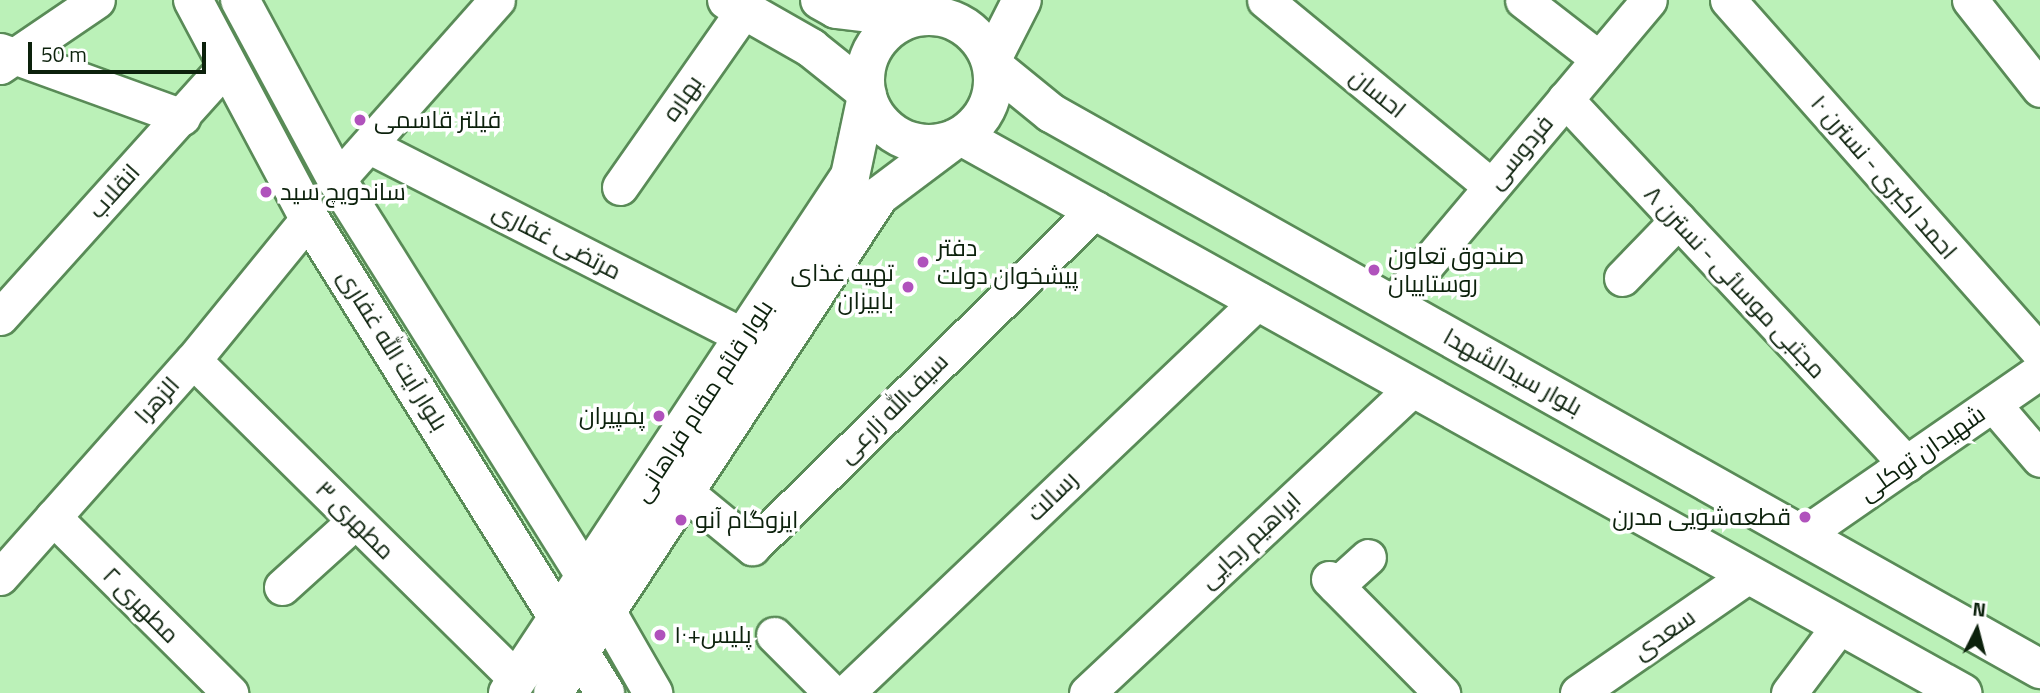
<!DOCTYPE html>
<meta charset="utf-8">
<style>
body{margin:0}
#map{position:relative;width:2040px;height:693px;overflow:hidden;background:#bbf1b8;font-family:"Titillium Web",Cairo,sans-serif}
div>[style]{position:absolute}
.roads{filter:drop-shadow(2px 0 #598b57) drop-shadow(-2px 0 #598b57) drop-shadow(0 2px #598b57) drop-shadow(0 -2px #598b57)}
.minor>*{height:35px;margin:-17.5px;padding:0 17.5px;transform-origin:17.5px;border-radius:17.5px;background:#fff}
.major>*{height:38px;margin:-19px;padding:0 19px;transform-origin:19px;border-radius:19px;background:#fff}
.major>.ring{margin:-19px;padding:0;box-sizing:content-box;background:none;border:38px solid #fff;border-radius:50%}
.dots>*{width:19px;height:19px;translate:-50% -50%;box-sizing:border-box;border:4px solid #fff;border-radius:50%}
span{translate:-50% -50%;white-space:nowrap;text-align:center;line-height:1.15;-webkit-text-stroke:7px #fff;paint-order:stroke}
.street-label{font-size:24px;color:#0c210c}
.poi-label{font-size:24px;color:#0c210c}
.left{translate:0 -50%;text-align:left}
.right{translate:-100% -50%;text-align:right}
.north{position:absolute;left:1942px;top:595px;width:70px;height:70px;-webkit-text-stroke:5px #fff;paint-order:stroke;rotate:6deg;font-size:19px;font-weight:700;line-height:28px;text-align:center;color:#0c210c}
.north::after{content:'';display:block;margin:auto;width:24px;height:32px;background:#0c210c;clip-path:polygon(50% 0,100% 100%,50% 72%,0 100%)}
.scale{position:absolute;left:28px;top:42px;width:178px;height:32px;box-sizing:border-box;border:4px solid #0c210c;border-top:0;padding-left:9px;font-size:21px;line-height:24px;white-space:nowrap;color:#0c210c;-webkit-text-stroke:5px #fff;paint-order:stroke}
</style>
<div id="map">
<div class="roads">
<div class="minor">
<i style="left:1265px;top:0;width:293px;rotate:39.5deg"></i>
<i style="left:1523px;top:0;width:96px;rotate:37.8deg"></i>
<i style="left:1728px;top:0;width:471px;rotate:48.5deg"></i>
<i style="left:1970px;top:0;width:113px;rotate:51.8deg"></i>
<i style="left:0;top:51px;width:194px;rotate:19.9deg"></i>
<i style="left:0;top:66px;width:117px;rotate:-34.2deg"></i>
<i style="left:1565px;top:99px;width:500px;rotate:46.9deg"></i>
<i style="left:370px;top:146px;width:421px;rotate:27deg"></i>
<i style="left:337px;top:180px;width:241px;rotate:-48.4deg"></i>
<i style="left:620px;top:187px;width:216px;rotate:-55deg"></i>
<i style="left:1622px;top:278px;width:81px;rotate:-46deg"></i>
<i style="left:1393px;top:304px;width:397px;rotate:-49.9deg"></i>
<i style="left:0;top:317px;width:339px;rotate:-48deg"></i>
<i style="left:193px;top:360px;width:455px;rotate:44.6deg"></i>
<i style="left:1993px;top:404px;width:72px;rotate:49.5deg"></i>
<i style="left:685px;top:492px;width:87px;rotate:39.4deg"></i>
<i style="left:752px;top:547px;width:482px;rotate:-44.5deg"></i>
<i style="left:53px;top:517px;width:250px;rotate:44.8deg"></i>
<i style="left:1803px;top:535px;width:288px;rotate:-34.7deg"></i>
<i style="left:0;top:577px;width:290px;rotate:-48.4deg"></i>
<i style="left:193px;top:360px;width:183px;rotate:-50.8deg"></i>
<i style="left:1329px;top:579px;width:161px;rotate:45.3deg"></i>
<i style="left:1336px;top:586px;width:43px;rotate:-42.2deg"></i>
<i style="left:282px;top:587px;width:98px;rotate:-42.1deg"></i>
<i style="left:774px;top:635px;width:82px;rotate:45deg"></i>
<i style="left:846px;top:693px;width:570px;rotate:-43.58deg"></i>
<i style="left:1087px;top:693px;width:448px;rotate:-43.1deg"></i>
<i style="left:1578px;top:693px;width:209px;rotate:-34.7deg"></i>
<i style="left:1789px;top:693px;width:85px;rotate:-53.1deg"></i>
</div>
<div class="major">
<i style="left:193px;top:0;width:247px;rotate:62deg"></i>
<i style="left:309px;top:218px;width:560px;rotate:58.07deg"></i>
<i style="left:240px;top:0;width:204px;rotate:61.7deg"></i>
<i style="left:337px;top:180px;width:470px;rotate:57.9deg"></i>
<i style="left:587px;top:578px;width:133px;rotate:60.1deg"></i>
<i style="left:727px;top:0;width:97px;rotate:29.7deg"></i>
<i style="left:811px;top:48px;width:70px;rotate:38.7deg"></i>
<i style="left:820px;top:0;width:18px;rotate:29deg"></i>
<i style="left:836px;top:9px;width:75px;rotate:6.9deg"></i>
<i class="ring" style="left:865px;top:16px;width:90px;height:90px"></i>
<i style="left:991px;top:61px;width:68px;rotate:-63.1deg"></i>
<i style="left:992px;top:65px;width:76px;rotate:39.1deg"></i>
<i style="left:1051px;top:113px;width:1135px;rotate:29.34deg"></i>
<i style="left:961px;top:136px;width:1146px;rotate:29.09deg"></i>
<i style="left:508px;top:693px;width:620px;rotate:-56.52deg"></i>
<i style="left:850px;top:176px;width:82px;rotate:-78deg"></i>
<i style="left:553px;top:693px;width:594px;rotate:-56.74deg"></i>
<i style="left:879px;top:196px;width:95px;rotate:-36.9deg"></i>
</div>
</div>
<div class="dots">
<i style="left:360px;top:120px;background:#b052bc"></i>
<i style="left:266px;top:192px;background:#b052bc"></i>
<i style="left:923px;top:262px;background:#b052bc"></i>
<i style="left:1374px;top:270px;background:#b052bc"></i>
<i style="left:908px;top:287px;background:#b052bc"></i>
<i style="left:659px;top:416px;background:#b052bc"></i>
<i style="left:1805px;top:517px;background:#b052bc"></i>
<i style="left:681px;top:520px;background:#b052bc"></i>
<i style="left:660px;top:635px;background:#b052bc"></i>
</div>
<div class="street-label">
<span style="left:1378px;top:93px;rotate:39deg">احسان</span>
<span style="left:682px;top:98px;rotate:-55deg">بهاره</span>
<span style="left:1520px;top:152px;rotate:-50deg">فردوسی</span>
<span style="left:1884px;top:177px;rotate:49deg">احمد اکبری - نسترن ۱۰</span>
<span style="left:114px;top:191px;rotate:-48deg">انقلاب</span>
<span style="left:557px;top:241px;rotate:27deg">مرتضی غفاری</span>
<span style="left:1735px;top:282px;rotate:47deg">مجتبی موسائی - نسترن ۸</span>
<span style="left:393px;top:350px;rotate:58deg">بلوار آیت الله غفاری</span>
<span style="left:1513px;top:372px;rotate:29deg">بلوار سیدالشهدا</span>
<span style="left:157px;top:400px;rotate:-48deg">الزهرا</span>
<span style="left:703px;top:401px;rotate:-57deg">بلوار قائم مقام فراهانی</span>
<span style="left:893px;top:408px;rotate:-45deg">سیف‌الله زارعی</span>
<span style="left:1922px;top:453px;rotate:-35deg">شهیدان توکلی</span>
<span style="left:1052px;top:496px;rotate:-44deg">رسالت</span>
<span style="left:355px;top:520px;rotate:45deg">مطهری ۳</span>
<span style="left:1250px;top:540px;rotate:-43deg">ابراهیم رجایی</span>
<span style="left:141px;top:605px;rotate:45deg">مطهری ۲</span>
<span style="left:1664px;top:634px;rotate:-35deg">سعدی</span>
</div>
<div class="poi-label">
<span class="left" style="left:374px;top:120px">فیلتر قاسمی</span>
<span class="left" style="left:280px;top:192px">ساندویچ سید</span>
<span class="left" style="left:937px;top:262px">دفتر<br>پیشخوان دولت</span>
<span class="left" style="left:1388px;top:270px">صندوق تعاون<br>روستاییان</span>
<span class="right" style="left:894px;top:287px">تهیه غذای<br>بابیزان</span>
<span class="right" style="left:645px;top:416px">پمپیران</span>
<span class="right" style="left:1791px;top:517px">قطعه‌شویی مدرن</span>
<span class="left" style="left:695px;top:520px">ایزوگام آنو</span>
<span class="left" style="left:674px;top:635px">پلیس+۱۰</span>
</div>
<div class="north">N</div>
<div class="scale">50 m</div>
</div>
